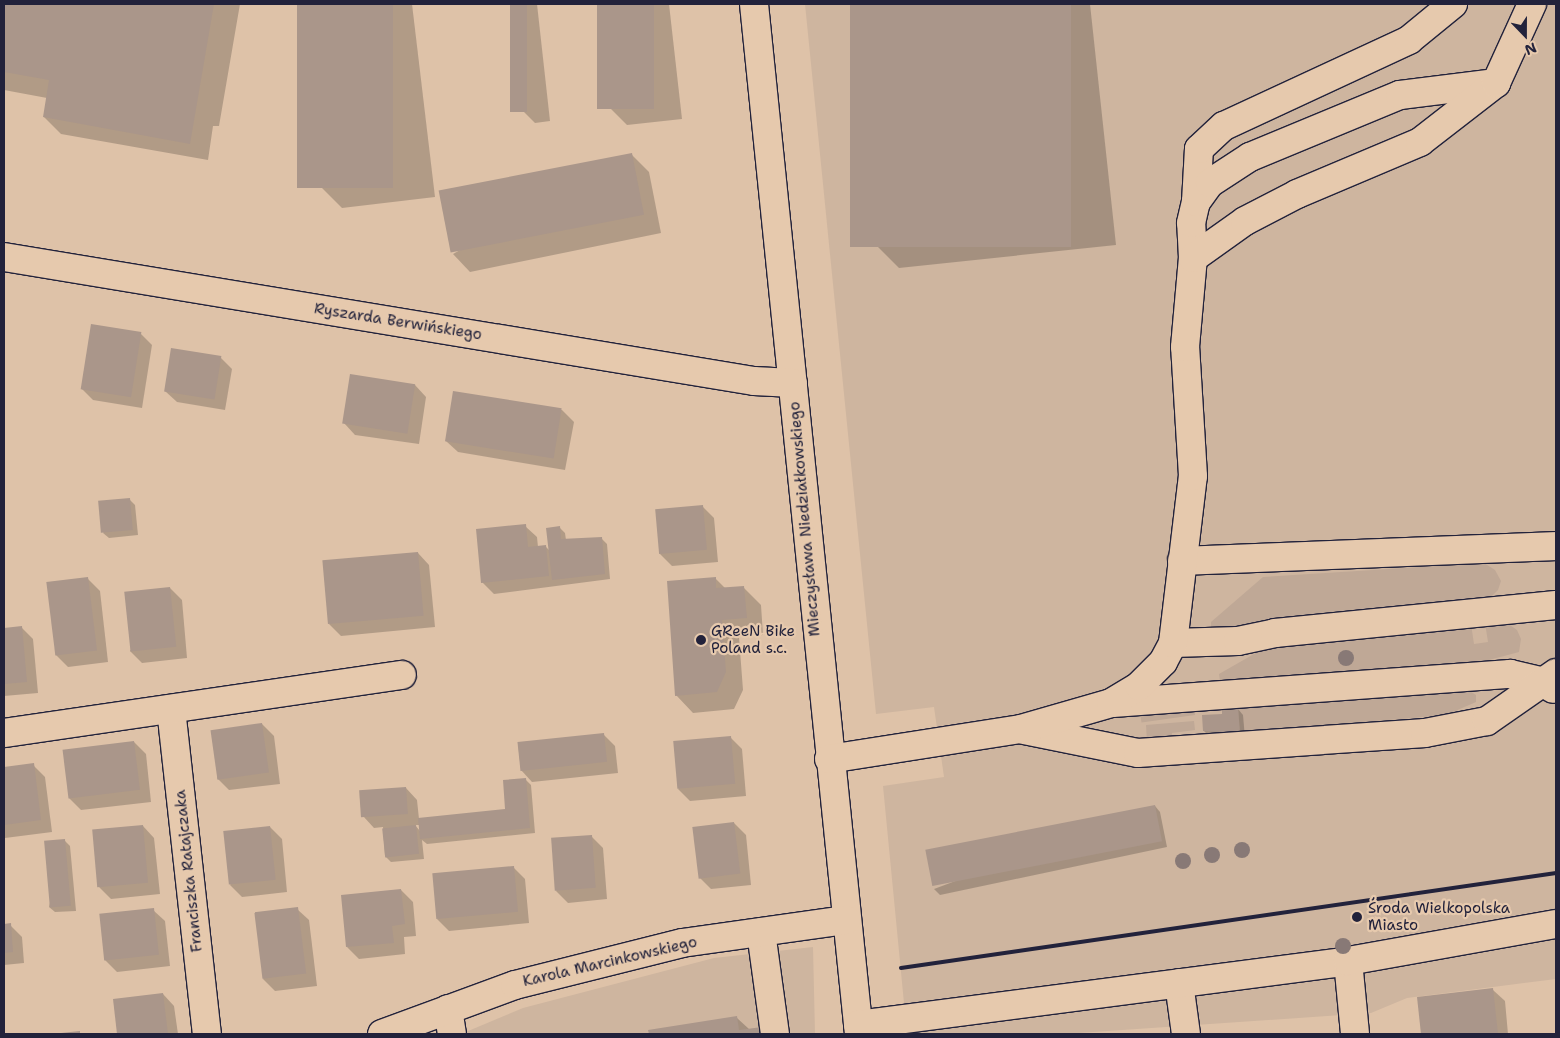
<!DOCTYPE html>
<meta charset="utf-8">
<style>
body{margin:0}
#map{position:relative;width:1560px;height:1038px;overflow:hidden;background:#dec2a8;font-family:"Shantell Sans",sans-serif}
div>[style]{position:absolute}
.built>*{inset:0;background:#ceb59f}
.green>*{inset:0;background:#bfa896;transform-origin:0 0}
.shadow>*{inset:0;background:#0003}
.building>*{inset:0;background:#aa968a;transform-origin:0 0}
.roads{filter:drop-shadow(1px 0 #22223b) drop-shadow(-1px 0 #22223b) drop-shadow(0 1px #22223b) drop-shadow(0 -1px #22223b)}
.minor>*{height:28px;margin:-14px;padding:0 14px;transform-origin:14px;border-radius:14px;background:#e6c9ad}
.rail>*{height:4px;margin:-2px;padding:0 2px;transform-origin:2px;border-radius:2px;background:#22223b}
.trees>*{width:16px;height:16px;margin:-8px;border-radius:50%;background:#887976}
.dots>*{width:14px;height:14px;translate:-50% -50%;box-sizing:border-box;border:2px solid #e6c9ad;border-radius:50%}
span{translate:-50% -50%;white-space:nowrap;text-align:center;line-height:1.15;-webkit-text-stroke:4.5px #e6c9ad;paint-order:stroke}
.street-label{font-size:15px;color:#22223b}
.poi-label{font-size:15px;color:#22223b}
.left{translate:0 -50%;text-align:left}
.frame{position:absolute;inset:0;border:5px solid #22223b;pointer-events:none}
.north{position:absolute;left:1500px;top:10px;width:50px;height:50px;-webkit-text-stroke:4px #e6c9ad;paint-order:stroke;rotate:158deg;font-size:14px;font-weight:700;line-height:20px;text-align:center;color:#22223b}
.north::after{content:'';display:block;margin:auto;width:18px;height:22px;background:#22223b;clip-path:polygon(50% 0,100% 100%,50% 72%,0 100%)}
</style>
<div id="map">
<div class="built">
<i style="clip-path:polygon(805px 4px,1556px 4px,1556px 979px,1407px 998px,1371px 1013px,1064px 1034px,907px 1034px,883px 786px,944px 777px,934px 707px,876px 714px)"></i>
<i style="clip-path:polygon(813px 947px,815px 1034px,461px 1034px,523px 1008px,714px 958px)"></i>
</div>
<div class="green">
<i style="clip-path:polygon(1484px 563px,1495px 570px,1501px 581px,1498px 590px,1488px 600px,1240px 627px,1211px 627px,1211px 622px,1263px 577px)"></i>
<i style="clip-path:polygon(1485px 623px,1507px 623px,1517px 630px,1521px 639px,1519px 652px,1474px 664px,1221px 689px,1219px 674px,1268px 646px,1471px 624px,1474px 644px,1488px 642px)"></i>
<i style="clip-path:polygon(1468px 690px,1476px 695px,1476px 702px,1446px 715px,1240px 733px,1238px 705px,1356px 700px)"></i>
<i style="left:1194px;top:708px;width:7px;height:54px;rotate:82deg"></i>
<i style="clip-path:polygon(1194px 721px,1195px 730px,1172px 733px,1171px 740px,1147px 742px,1146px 725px)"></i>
</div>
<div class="shadow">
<i style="clip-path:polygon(4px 4px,240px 4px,219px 126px,213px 126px,208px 160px,61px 134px,44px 117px,47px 98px,4px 90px)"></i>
<i style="clip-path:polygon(298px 4px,412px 4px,435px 197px,342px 208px,320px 186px)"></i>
<i style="clip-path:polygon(511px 4px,537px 4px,550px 121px,535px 123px,523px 111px)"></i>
<i style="clip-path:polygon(598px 4px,669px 4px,682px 119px,627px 125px,610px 108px)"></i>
<i style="clip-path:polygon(851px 4px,1090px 4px,1116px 245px,899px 268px,877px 246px)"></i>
<i style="clip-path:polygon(631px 154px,649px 172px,661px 233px,470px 272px,453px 254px)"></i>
<i style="clip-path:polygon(141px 334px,152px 345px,142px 408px,93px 400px,81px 388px)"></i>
<i style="clip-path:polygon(220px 357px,232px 369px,225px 410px,177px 402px,165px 391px)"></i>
<i style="clip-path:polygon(415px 385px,426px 397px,419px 444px,355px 435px,344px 423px)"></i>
<i style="clip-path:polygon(454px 392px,562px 410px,574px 422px,565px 470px,458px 452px,446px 441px)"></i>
<i style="clip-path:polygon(129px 499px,135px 505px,138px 535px,109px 538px,103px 533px)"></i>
<i style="clip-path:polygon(702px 506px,714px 518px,718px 562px,672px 566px,660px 554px)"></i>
<i style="clip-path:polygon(525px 526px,537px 537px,538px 547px,546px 547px,550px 551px,560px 528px,565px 533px,566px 540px,601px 538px,607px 544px,610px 579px,494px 594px,482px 582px)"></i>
<i style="clip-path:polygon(418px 553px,429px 565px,435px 627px,341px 636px,329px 624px)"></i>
<i style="clip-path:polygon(715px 578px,726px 589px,744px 588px,761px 605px,763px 635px,739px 637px,743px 690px,734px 709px,693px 713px,676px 695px)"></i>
<i style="clip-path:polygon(88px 579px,100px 591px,108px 662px,68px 667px,56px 655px)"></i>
<i style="clip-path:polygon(170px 588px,182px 600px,187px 658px,142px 663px,130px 651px)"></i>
<i style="clip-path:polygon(22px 628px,33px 639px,38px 693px,4px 696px,4px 629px)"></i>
<i style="clip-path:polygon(1238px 709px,1243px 715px,1245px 738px,1210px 737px,1204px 731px,1224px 715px)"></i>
<i style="clip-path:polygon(262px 724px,274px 736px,280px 784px,229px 790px,217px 778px)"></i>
<i style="clip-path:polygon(603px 734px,615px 746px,618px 773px,532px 782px,521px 770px,518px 743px)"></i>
<i style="clip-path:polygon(731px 738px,742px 749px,746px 796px,690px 801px,678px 789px)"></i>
<i style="clip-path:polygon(134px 742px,146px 754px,151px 802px,81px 810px,69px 798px)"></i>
<i style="clip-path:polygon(33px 765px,45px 777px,52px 832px,5px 838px,4px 768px)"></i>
<i style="clip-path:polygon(evenodd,525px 779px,531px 785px,535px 833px,427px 844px,422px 840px,424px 859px,391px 862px,385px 856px,383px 827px,374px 828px,363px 816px,406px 788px,417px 800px,419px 819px,507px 810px,525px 779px,415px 825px,420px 825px,420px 831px,415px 825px)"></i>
<i style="clip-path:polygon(1155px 806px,1160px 812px,1167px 847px,940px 895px,934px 889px)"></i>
<i style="clip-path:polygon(734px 823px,746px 835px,751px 885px,711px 889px,699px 877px)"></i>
<i style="clip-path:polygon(143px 826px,154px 838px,160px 894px,111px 899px,99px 887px)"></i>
<i style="clip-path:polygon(270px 827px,282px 839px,287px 892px,242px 897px,230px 885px)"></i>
<i style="clip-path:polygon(591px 836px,603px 848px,607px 899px,568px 903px,556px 891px)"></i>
<i style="clip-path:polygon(64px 840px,70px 846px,76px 911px,55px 912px,49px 907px)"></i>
<i style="clip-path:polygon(513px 867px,525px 879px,529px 923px,449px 931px,437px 919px)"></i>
<i style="clip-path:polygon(401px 890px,413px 902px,416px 936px,404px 937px,405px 954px,359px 959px,347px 947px)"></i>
<i style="clip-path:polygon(297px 909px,309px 920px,317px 986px,275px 991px,263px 979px)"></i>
<i style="clip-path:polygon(153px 910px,165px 921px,170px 966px,117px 972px,105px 960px)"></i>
<i style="clip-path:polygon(4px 925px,10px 925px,22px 937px,24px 963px,4px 965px)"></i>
<i style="clip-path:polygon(1493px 990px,1505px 1001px,1508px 1034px,1422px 1034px,1418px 998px)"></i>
<i style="clip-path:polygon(163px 994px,174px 1006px,178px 1034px,119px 1034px,114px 1000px)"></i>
<i style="clip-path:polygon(737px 1018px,749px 1029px,767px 1034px,650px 1034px,649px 1031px)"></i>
</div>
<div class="building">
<i style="clip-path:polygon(4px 4px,214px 4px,190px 144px,43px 117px,49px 80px,4px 72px)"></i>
<i style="left:297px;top:4px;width:96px;height:184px"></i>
<i style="left:510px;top:4px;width:17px;height:108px"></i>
<i style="left:597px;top:4px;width:57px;height:105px"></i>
<i style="left:850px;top:4px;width:221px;height:243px"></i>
<i style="left:632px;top:153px;width:63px;height:197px;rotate:79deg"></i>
<i style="left:91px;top:324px;width:51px;height:66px;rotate:9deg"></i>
<i style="left:171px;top:348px;width:51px;height:44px;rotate:9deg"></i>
<i style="left:350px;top:374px;width:66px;height:50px;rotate:9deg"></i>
<i style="left:453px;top:391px;width:110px;height:51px;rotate:9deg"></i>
<i style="left:130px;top:498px;width:32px;height:32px;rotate:85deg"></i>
<i style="left:703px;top:505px;width:45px;height:48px;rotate:85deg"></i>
<i style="clip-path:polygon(526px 524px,528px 547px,546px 545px,549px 576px,481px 583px,476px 529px)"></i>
<i style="clip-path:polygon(560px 526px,561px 539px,602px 537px,605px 574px,552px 580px,546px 528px)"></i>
<i style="left:418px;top:552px;width:64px;height:96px;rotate:85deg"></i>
<i style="left:88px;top:577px;width:74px;height:42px;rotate:83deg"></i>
<i style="clip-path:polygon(716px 577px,716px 588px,744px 586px,747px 618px,722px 620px,726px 672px,717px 692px,675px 696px,667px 581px)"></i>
<i style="left:170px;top:587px;width:60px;height:46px;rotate:84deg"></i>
<i style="clip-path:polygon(22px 626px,27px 682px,4px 684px,4px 628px)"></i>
<i style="clip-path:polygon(1238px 708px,1240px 733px,1203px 731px,1202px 715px,1222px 714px,1222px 709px)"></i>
<i style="left:262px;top:723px;width:50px;height:52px;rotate:82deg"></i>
<i style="left:604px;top:733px;width:29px;height:87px;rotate:84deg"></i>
<i style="left:731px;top:736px;width:48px;height:58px;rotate:85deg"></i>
<i style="left:134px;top:741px;width:49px;height:72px;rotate:83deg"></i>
<i style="clip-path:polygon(34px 763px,41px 820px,4px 825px,4px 767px)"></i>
<i style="clip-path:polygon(526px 778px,530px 828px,420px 839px,418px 818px,505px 809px,503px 780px)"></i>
<i style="left:406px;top:787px;width:27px;height:47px;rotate:86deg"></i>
<i style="left:1155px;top:805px;width:37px;height:234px;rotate:79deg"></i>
<i style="left:734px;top:822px;width:52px;height:42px;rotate:83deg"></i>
<i style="left:143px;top:825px;width:58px;height:51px;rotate:85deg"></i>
<i style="left:416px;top:825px;width:29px;height:34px;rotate:84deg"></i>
<i style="left:270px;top:826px;width:54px;height:47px;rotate:84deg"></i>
<i style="left:592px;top:835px;width:53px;height:41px;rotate:86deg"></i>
<i style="left:65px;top:839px;width:67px;height:21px;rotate:85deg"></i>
<i style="left:514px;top:866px;width:46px;height:82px;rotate:85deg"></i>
<i style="clip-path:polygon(401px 889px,405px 924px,392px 926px,394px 943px,346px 947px,341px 895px)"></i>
<i style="left:298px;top:907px;width:67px;height:44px;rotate:83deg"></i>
<i style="left:154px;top:908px;width:47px;height:55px;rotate:84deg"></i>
<i style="clip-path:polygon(11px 923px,13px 952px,4px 953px,4px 924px)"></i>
<i style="clip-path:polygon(1493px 988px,1498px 1034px,1421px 1034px,1417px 997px)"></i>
<i style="clip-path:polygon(163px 993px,168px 1034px,117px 1034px,113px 999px)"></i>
<i style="clip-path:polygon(737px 1016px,739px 1030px,762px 1027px,763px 1034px,649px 1034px,648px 1030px)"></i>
<i style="clip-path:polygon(80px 1031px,80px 1034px,61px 1034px,61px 1033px)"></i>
</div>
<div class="roads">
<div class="minor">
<i style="left:754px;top:4px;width:1035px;rotate:84.18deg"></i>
<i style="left:1196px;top:202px;width:53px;rotate:-86.8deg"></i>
<i style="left:1199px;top:149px;width:34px;rotate:-43deg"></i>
<i style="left:1224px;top:126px;width:204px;rotate:-24.9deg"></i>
<i style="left:1409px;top:40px;width:57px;rotate:-39.3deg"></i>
<i style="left:4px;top:257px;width:760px;rotate:9.39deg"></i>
<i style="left:754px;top:381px;width:39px;rotate:3deg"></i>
<i style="left:1193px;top:258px;width:35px;rotate:-93deg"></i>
<i style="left:1191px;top:223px;width:22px;rotate:-77deg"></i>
<i style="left:1196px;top:202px;width:24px;rotate:-54deg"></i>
<i style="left:1210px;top:183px;width:48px;rotate:-33deg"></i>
<i style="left:1250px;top:157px;width:162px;rotate:-22.5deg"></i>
<i style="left:1400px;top:95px;width:97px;rotate:-7.1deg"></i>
<i style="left:1182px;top:561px;width:374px;rotate:-2.3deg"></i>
<i style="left:1173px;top:643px;width:65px;rotate:-1.8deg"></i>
<i style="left:1238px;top:641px;width:38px;rotate:-12deg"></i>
<i style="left:1275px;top:633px;width:282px;rotate:-5.7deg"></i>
<i style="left:1113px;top:703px;width:398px;rotate:-4.2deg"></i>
<i style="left:1510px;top:674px;width:35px;rotate:13deg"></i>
<i style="left:1544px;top:682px;width:11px;rotate:38deg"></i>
<i style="left:171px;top:709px;width:327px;rotate:83.7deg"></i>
<i style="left:1024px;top:730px;width:116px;rotate:11.4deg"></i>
<i style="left:1138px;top:753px;width:288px;rotate:-4deg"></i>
<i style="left:1425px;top:733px;width:63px;rotate:-11deg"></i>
<i style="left:1487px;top:721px;width:84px;rotate:-34.8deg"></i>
<i style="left:4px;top:733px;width:402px;rotate:-8.3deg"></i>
<i style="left:829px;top:759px;width:194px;rotate:-8.9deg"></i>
<i style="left:1021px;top:729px;width:94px;rotate:-16.1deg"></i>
<i style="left:1111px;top:703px;width:33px;rotate:-31deg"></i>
<i style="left:1139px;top:686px;width:34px;rotate:-45deg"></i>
<i style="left:1163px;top:662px;width:21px;rotate:-62deg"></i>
<i style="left:1173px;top:643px;width:168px;rotate:-83.2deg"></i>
<i style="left:1193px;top:476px;width:129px;rotate:-93.5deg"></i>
<i style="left:1185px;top:347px;width:89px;rotate:-84.9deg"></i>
<i style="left:1193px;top:258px;width:64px;rotate:-35.4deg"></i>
<i style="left:1245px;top:221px;width:59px;rotate:-27.4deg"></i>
<i style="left:1297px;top:194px;width:134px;rotate:-22.9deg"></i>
<i style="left:1420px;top:142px;width:96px;rotate:-37.8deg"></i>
<i style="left:1496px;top:83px;width:87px;rotate:-65.5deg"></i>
<i style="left:761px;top:932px;width:103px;rotate:82.2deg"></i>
<i style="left:1348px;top:961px;width:73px;rotate:84.5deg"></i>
<i style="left:1179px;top:983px;width:51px;rotate:82.2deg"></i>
<i style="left:448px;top:1009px;width:25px;rotate:81deg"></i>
<i style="left:858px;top:1025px;width:494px;rotate:-7.4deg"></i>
<i style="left:1348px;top:961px;width:211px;rotate:-10.1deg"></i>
<i style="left:382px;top:1034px;width:142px;rotate:-20.2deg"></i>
<i style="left:515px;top:985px;width:172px;rotate:-14.1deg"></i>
<i style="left:682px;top:943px;width:166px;rotate:-8deg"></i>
</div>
</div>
<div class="rail">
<i style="left:901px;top:968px;width:662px;rotate:-8.25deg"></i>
</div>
<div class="trees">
<i style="left:1346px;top:658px"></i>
<i style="left:1242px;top:850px"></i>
<i style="left:1212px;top:855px"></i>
<i style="left:1183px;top:861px"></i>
<i style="left:1343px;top:946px"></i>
</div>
<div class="dots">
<i style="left:701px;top:640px;background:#22223b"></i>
<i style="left:1357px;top:917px;background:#22223b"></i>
</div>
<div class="street-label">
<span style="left:398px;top:322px;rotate:9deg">Ryszarda Berwińskiego</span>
<span style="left:805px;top:519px;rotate:-95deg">Mieczysława Niedziałkowskiego</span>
<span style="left:189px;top:871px;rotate:-96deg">Franciszka Ratajczaka</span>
<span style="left:610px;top:962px;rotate:-13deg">Karola Marcinkowskiego</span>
</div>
<div class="poi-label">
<span class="left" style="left:711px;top:640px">GReeN Bike<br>Poland s.c.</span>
<span class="left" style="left:1368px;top:917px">Środa Wielkopolska<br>Miasto</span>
</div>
<div class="frame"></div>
<div class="north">N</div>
</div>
